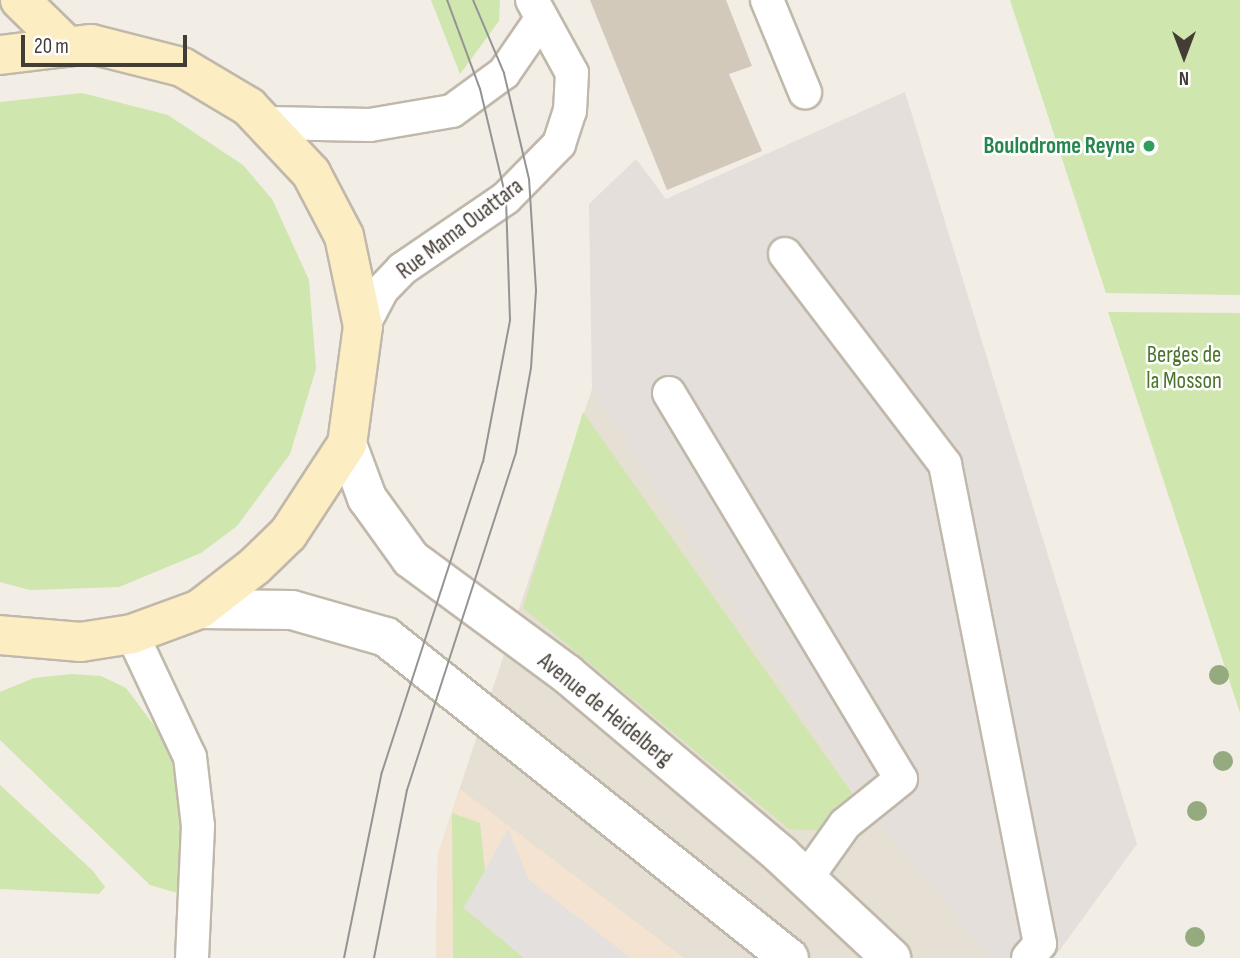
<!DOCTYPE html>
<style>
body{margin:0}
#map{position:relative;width:1240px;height:958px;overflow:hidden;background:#f2ede5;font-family:"Sofia Sans Condensed",sans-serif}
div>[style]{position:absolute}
.residential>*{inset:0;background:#e6dfd3}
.commercial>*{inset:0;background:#f4e3d0}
.industrial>*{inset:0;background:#e4dfda}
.green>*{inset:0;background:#cfe6ae}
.parking>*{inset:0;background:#e3e0dd}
.building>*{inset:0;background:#d3c9ba}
.roads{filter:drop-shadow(2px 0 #c0b8ab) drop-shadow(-2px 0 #c0b8ab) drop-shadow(0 2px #c0b8ab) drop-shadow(0 -2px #c0b8ab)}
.service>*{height:32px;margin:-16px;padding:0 16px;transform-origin:16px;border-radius:16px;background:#fff}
.tertiary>*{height:38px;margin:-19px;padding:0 19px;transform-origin:19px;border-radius:19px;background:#fff}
.secondary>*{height:38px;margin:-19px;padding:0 19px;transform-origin:19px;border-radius:19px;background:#fdedc3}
.tram>*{height:2px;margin:-1px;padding:0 1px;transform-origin:1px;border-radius:1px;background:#949494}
.trees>*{width:20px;height:20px;margin:-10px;border-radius:50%;background:#95aa7e}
.dots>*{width:19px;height:19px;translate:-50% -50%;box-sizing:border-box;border:4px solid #fff;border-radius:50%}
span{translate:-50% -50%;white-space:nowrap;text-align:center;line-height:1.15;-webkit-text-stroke:5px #fff;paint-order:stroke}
.leisure-label{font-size:23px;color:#27864d;font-weight:700}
.right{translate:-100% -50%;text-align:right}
.street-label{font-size:23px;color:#443d35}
.park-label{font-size:23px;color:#497429}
.north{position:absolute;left:1149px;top:21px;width:70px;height:70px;-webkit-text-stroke:5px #fff;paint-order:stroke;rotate:180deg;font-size:19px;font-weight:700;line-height:28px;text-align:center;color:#443d35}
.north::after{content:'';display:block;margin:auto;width:24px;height:32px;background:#443d35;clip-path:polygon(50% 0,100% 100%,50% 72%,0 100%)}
.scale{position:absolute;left:21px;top:35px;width:166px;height:32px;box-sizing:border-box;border:4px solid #443d35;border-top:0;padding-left:9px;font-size:21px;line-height:24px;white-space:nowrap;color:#443d35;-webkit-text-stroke:5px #fff;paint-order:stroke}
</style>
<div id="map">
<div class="residential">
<i style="clip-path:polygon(592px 389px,852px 790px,991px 958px,436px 958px,438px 854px)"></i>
</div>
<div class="commercial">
<i style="clip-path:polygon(460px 789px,684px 958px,436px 958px,438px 854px)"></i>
</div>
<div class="industrial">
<i style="clip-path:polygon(905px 92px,1137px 844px,1054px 958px,991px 958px,852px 790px,592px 389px,589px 204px,636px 159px,666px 199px)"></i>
</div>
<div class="green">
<i style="clip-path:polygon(431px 0,500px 0,499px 21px,460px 74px)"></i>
<i style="clip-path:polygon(1010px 0,1240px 0,1240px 295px,1106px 293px)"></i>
<i style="clip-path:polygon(82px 93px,168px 115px,243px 165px,272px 199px,309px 280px,316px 369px,290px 454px,237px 526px,201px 553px,119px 587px,30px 590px,0 582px,0 102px)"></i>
<i style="clip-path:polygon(1108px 312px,1240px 313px,1240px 713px,1196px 579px)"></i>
<i style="clip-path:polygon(583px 412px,854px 796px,828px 831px,789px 829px,523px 608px)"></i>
<i style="clip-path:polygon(72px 674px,101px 676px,126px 688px,168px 744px,181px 806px,177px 893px,150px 885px,0 740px,0 692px,34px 678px)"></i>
<i style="clip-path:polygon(0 785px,93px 871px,105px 887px,99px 894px,0 889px)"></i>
<i style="clip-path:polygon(452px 813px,480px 823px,485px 871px,464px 908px,524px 958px,453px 958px)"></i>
</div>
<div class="parking">
<i style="clip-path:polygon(508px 829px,529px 880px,631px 958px,524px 958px,464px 908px)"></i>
</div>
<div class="building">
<i style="clip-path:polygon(590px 0,726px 0,752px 66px,729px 74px,762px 151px,667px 190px)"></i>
</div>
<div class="roads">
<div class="service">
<i style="left:767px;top:0;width:100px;rotate:67.6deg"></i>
<i style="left:268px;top:123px;width:102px;rotate:1.1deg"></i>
<i style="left:370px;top:125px;width:83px;rotate:-9.7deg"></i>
<i style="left:452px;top:111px;width:64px;rotate:-36.2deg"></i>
<i style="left:504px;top:73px;width:62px;rotate:-55.5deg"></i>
<i style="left:785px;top:254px;width:264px;rotate:52.7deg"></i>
<i style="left:945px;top:464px;width:489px;rotate:78.8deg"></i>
<i style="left:1040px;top:944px;width:18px;rotate:131deg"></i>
<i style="left:363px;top:326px;width:41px;rotate:-62.2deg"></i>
<i style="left:382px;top:290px;width:29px;rotate:-46deg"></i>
<i style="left:402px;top:269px;width:126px;rotate:-34.3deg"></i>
<i style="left:506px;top:198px;width:76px;rotate:-45.5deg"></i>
<i style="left:559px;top:144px;width:35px;rotate:-72deg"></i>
<i style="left:570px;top:111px;width:38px;rotate:-87deg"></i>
<i style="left:572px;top:73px;width:83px;rotate:-118.7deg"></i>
<i style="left:669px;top:393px;width:450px;rotate:59deg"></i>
<i style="left:901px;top:779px;width:72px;rotate:141.2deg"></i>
<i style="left:845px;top:824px;width:67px;rotate:125.3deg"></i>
<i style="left:132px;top:634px;width:136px;rotate:64.8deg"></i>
<i style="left:190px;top:757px;width:69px;rotate:83.4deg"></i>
<i style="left:198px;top:826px;width:132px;rotate:92.6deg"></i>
</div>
<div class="tertiary">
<i style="left:347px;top:444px;width:58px;rotate:69.7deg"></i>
<i style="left:367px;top:498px;width:75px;rotate:54.2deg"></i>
<i style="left:411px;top:559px;width:194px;rotate:36.4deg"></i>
<i style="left:567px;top:674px;width:280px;rotate:40.2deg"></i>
<i style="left:781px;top:855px;width:151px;rotate:43.1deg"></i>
<i style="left:200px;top:609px;width:92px;rotate:0.6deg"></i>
<i style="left:292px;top:610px;width:98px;rotate:16deg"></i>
<i style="left:386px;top:637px;width:515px;rotate:38.54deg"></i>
</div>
<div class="secondary">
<i style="left:20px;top:0;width:63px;rotate:44.4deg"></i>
<i style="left:0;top:55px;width:92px;rotate:-6.9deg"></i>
<i style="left:91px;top:44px;width:94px;rotate:14.2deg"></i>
<i style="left:182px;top:67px;width:78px;rotate:30.8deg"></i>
<i style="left:249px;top:107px;width:91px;rotate:46.8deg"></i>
<i style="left:311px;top:173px;width:71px;rotate:62.4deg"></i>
<i style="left:344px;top:236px;width:92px;rotate:78.1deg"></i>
<i style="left:363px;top:326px;width:119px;rotate:97.7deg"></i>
<i style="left:347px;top:444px;width:108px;rotate:123.2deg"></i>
<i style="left:288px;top:534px;width:46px;rotate:135.9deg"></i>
<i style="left:255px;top:566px;width:70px;rotate:142deg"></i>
<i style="left:200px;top:609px;width:72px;rotate:159.8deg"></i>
<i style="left:132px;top:634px;width:52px;rotate:171.1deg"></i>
<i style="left:81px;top:642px;width:81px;rotate:-175.1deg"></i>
</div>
</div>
<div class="tram">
<i style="left:344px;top:958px;width:190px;rotate:-78.5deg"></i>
<i style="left:382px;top:772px;width:326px;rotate:-72deg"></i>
<i style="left:483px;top:462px;width:145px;rotate:-79.2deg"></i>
<i style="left:510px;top:320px;width:122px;rotate:-91.9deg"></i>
<i style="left:506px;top:198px;width:112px;rotate:-103.4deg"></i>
<i style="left:480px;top:89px;width:95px;rotate:-110.3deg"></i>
<i style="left:374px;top:958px;width:171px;rotate:-78.9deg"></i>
<i style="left:407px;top:790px;width:355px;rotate:-72.1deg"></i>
<i style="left:516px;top:452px;width:85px;rotate:-79.9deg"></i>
<i style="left:531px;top:368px;width:78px;rotate:-86.3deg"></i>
<i style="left:536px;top:290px;width:111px;rotate:-93.6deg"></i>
<i style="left:529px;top:179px;width:109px;rotate:-103.3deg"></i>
<i style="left:504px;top:73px;width:79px;rotate:-113deg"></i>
</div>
<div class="trees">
<i style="left:1219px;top:675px"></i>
<i style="left:1223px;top:761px"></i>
<i style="left:1197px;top:811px"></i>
<i style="left:1195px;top:937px"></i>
</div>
<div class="dots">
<i style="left:1149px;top:146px;background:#2e9e5b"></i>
</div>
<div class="leisure-label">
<span class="right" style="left:1135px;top:146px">Boulodrome Reyne</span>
</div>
<div class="street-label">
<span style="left:460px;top:229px;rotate:-37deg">Rue Mama Ouattara</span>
<span style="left:605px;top:710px;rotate:39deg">Avenue de Heidelberg</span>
</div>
<div class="park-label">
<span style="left:1184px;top:368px">Berges de<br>la Mosson</span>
</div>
<div class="north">N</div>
<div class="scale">20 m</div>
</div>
